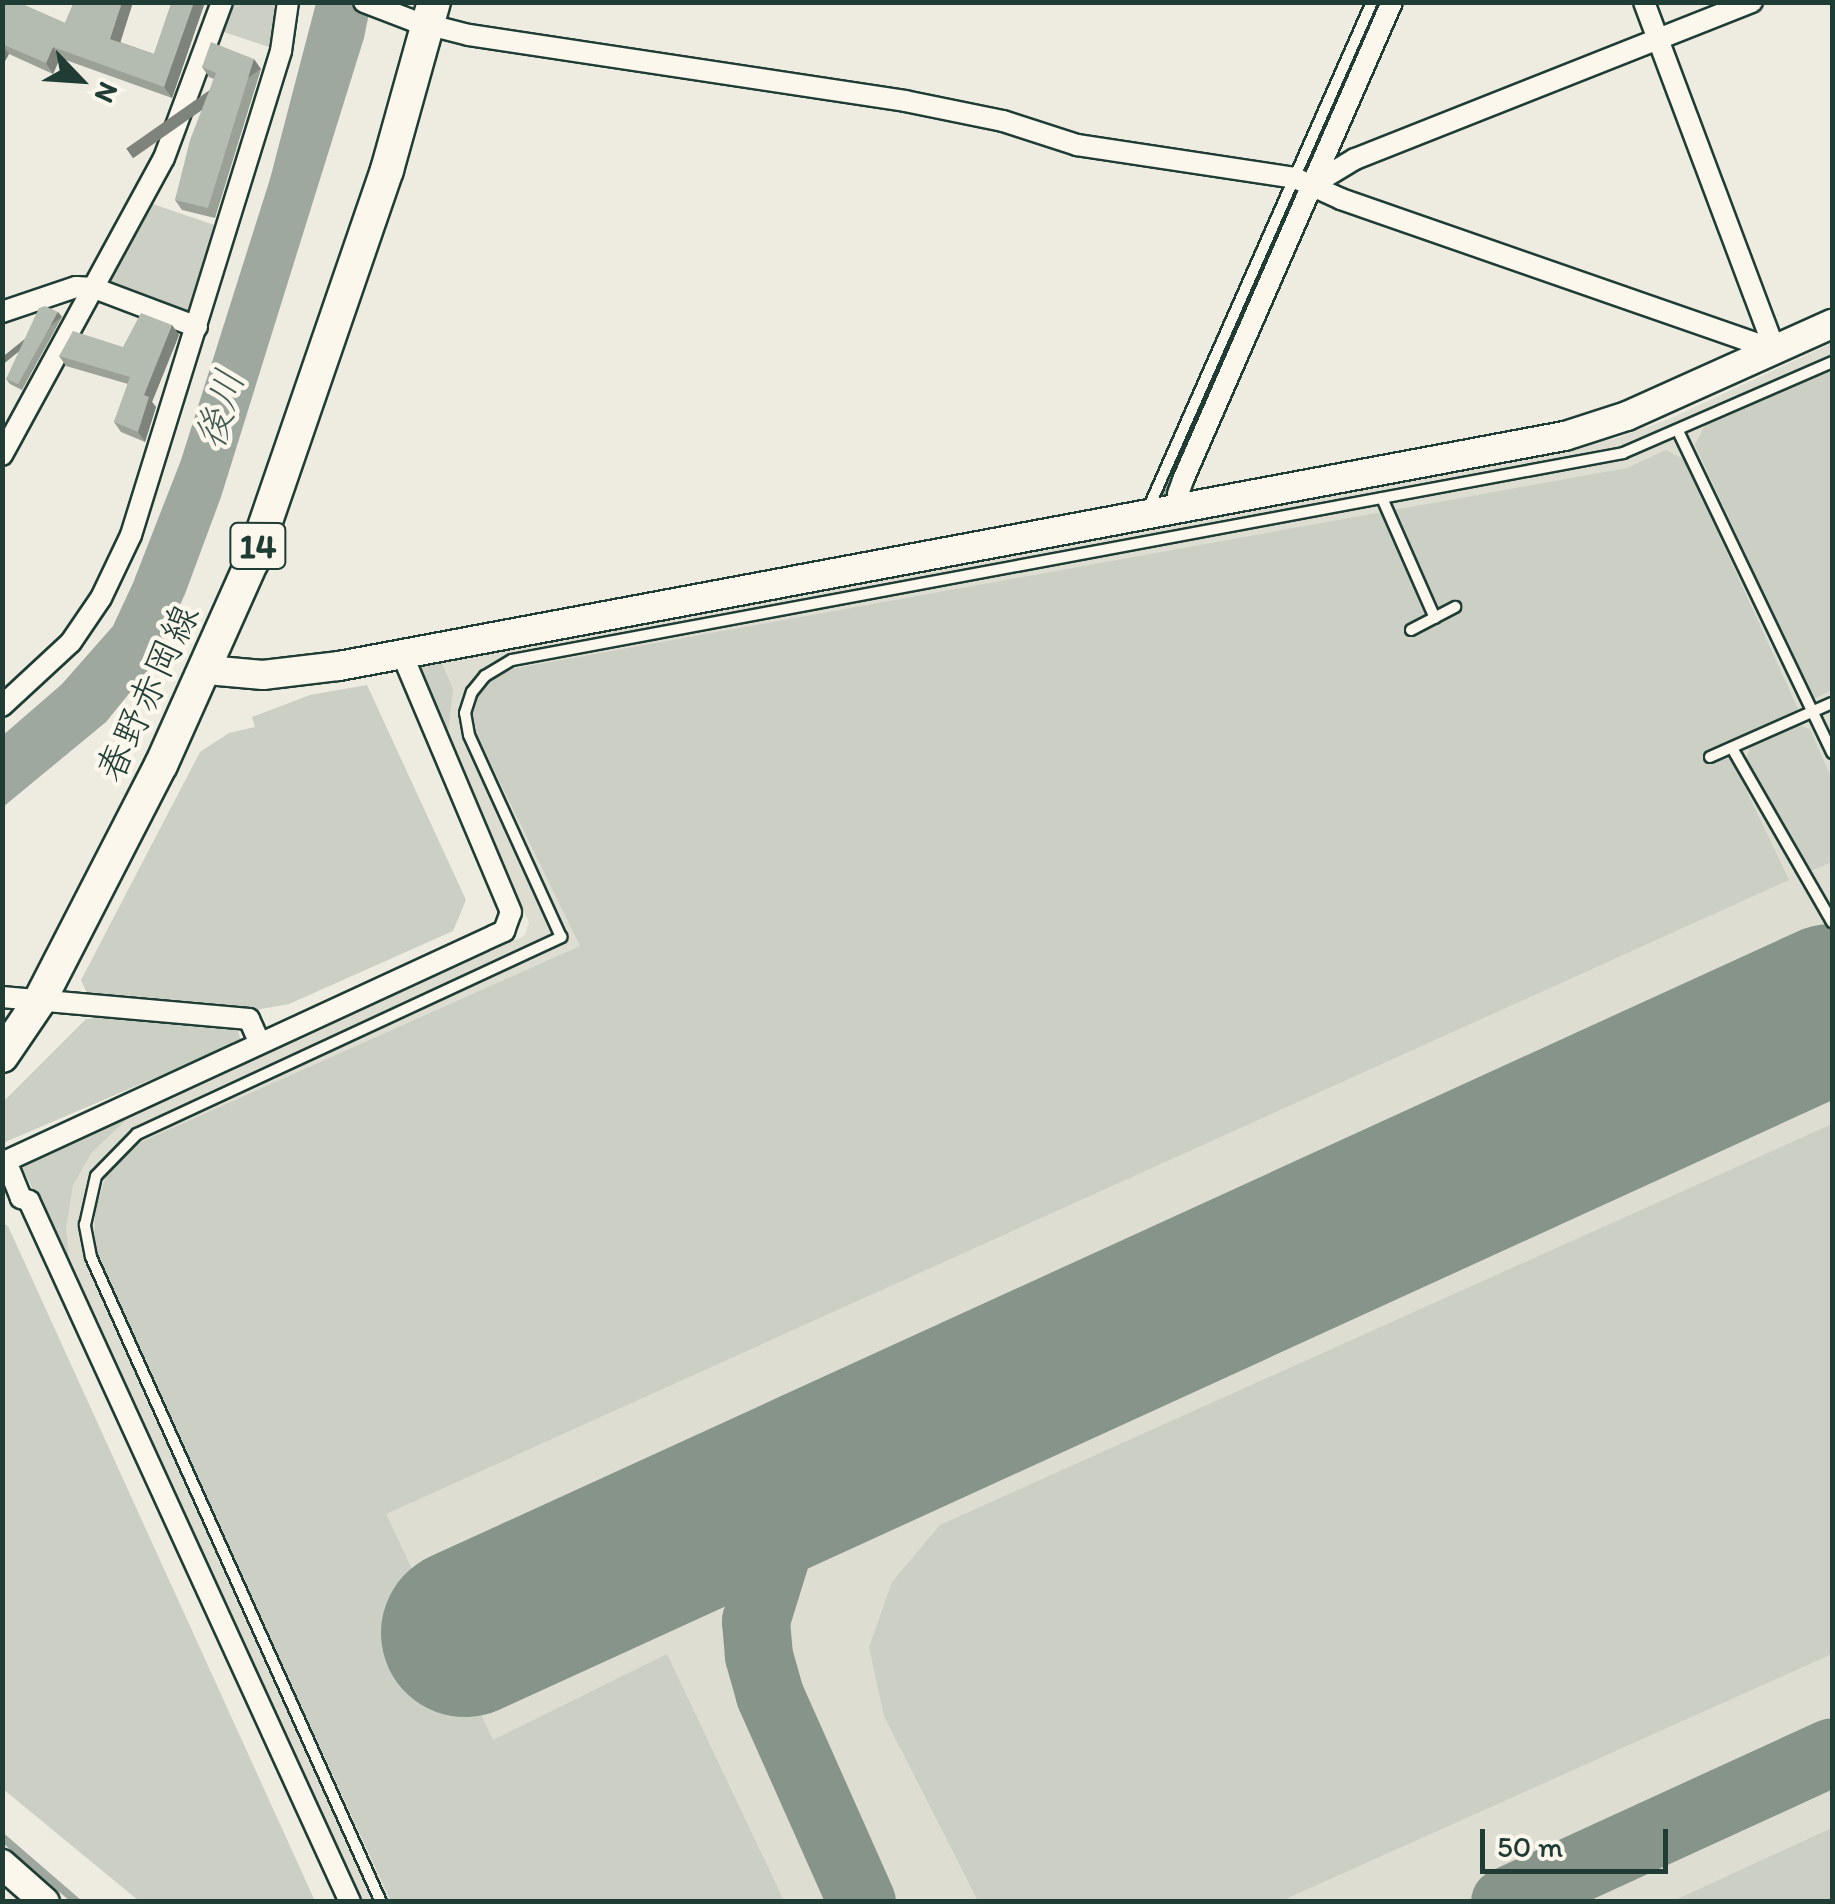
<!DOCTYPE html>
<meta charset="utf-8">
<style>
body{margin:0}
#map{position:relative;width:1835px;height:1904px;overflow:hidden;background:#eeece1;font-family:Itim,"Klee One",sans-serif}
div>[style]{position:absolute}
.built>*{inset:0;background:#ddddd2}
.green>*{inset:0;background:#cbcfc4}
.water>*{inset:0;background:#9fa89f}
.stream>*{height:8px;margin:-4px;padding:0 4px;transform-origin:4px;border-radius:4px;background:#9fa89f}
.taxiway>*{height:68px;margin:-34px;padding:0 34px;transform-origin:34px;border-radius:34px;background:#86948a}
.runway>*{height:168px;margin:-84px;padding:0 84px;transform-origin:84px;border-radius:84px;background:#86948a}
.roads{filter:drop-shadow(2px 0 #1f3d34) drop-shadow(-2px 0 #1f3d34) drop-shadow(0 2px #1f3d34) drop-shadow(0 -2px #1f3d34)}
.lane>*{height:10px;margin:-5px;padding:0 5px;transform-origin:5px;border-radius:5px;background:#fbf7ec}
.street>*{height:20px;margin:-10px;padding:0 10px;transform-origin:10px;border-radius:10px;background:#fbf7ec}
.secondary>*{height:28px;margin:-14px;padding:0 14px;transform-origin:14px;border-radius:14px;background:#fbf7ec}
.primary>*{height:32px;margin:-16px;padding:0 16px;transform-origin:16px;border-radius:16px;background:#fbf7ec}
.wall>*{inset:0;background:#9ba197}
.shaded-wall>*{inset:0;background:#7e837b;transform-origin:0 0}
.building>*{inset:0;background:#b4bbb0}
span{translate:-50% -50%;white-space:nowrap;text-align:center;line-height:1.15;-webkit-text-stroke:9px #fbf7ec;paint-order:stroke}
.shield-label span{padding:2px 8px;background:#fbf7ec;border:2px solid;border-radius:8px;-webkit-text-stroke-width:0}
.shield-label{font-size:35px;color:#1f3d34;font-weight:700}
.street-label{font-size:38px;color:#1f3d34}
.water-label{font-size:40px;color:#455d54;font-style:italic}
.frame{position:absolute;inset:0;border:5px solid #1f3d34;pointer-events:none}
.north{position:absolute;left:30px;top:30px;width:100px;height:100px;-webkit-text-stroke:8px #fbf7ec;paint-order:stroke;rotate:115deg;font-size:28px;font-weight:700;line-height:40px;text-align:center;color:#1f3d34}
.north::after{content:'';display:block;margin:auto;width:35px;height:45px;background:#1f3d34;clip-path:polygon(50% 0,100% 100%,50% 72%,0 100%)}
.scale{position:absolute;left:1480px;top:1829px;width:188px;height:45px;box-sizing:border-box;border:5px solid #1f3d34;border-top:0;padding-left:12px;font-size:30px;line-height:35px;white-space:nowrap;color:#1f3d34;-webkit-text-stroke:8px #fbf7ec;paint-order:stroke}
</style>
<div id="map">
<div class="built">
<i style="clip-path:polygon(1832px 343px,1832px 1901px,362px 1901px,20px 1162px,524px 936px,529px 923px,416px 669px,423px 657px,1614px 439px,1669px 419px)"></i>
</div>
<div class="green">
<i style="clip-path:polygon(222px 3px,288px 3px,281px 51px,215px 29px)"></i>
<i style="clip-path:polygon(141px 200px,226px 229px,197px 327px,94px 288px)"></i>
<i style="clip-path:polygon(1832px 365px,1832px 690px,1813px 699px,1695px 445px,1706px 423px)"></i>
<i style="clip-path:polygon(1666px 450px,1685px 460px,1798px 709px,1703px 753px,1709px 763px,1731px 758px,1789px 880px,386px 1514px,493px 1740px,667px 1654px,784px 1901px,391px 1901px,99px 1267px,94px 1249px,95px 1211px,106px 1176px,130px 1147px,580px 946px,475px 731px,471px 714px,476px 693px,488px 680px,512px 669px,1627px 468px)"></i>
<i style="clip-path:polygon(438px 654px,453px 689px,447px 740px,416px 669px,423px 657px)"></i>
<i style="clip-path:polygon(367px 685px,466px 900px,453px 931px,289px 1004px,250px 1011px,87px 993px,81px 980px,200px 752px,229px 733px,255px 727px,252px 717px,310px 695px)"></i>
<i style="clip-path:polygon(1796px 724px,1810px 729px,1832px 779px,1832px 862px,1798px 876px,1746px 759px,1751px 745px)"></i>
<i style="clip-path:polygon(124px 1016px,236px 1024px,241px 1041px,3px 1143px,3px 1102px,86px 1019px)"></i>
<i style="clip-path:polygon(141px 1106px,92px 1152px,73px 1185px,66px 1228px,70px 1271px,20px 1162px)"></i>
<i style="clip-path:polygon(1832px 1124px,1832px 1654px,1281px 1901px,978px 1901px,884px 1716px,869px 1647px,892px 1582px,940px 1525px)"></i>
<i style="clip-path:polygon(2px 1223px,8px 1226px,315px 1901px,139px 1901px,3px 1789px)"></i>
<i style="clip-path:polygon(1832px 1828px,1832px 1901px,1673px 1901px)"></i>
</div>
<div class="water">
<i style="clip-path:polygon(316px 3px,371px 3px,364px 38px,221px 497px,185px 594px,154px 663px,106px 722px,3px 807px,2px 736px,62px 684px,113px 626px,133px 583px,181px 460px,270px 179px)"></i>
</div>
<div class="stream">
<i style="left:1375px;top:14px;width:13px;rotate:-67deg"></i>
<i style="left:1308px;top:166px;width:149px;rotate:-66.2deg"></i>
<i style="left:1235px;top:330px;width:152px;rotate:-66.3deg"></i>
<i style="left:1173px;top:473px;width:144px;rotate:-66.3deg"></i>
<i style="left:1163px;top:496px;width:15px;rotate:-67deg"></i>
<i style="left:2px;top:1837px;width:99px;rotate:40.9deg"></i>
</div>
<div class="taxiway">
<i style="left:862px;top:1902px;width:227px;rotate:-114deg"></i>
<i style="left:770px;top:1695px;width:41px;rotate:-105.8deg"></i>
<i style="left:759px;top:1656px;width:35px;rotate:-95deg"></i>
<i style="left:756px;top:1621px;width:88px;rotate:-72.8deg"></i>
<i style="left:782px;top:1537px;width:105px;rotate:-51.9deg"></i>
<i style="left:847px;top:1454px;width:33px;rotate:-18deg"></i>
<i style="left:1505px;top:1902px;width:360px;rotate:-24.6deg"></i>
</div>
<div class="runway">
<i style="left:465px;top:1633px;width:1503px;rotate:-24.57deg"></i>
</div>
<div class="roads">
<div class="lane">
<i style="left:1678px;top:431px;width:357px;rotate:64.4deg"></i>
<i style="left:1382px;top:498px;width:131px;rotate:66.2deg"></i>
<i style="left:1148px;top:509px;width:554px;rotate:-66.16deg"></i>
<i style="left:1411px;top:630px;width:50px;rotate:-27.6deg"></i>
<i style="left:1732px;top:748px;width:201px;rotate:60.1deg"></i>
<i style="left:1710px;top:757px;width:133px;rotate:-23.9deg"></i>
<i style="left:381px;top:1902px;width:707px;rotate:-114.21deg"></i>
<i style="left:91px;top:1257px;width:33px;rotate:-101deg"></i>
<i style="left:85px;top:1225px;width:50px;rotate:-77.3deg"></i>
<i style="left:96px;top:1176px;width:59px;rotate:-45.7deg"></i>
<i style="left:137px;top:1134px;width:468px;rotate:-24.9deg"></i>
<i style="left:561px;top:937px;width:222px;rotate:-114.5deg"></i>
<i style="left:469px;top:735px;width:22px;rotate:-100deg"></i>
<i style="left:465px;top:713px;width:22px;rotate:-72deg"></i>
<i style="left:472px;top:692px;width:21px;rotate:-51deg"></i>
<i style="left:485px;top:676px;width:31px;rotate:-31deg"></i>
<i style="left:512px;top:660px;width:1130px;rotate:-10.55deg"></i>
<i style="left:1623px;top:453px;width:228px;rotate:-23.5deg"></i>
</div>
<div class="street">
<i style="left:364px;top:2px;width:53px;rotate:20.8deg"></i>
<i style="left:414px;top:21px;width:57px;rotate:14.3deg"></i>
<i style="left:469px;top:35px;width:441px;rotate:8.6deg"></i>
<i style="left:905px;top:101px;width:100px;rotate:11.5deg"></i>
<i style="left:1003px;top:121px;width:78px;rotate:18deg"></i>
<i style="left:1077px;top:145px;width:220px;rotate:8.6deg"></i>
<i style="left:1295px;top:178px;width:51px;rotate:24.5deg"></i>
<i style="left:1341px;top:199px;width:460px;rotate:19.2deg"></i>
<i style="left:1644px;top:2px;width:372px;rotate:69.4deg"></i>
<i style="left:1312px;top:185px;width:50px;rotate:-31.2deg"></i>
<i style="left:1355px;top:159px;width:427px;rotate:-21.6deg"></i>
<i style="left:2px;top:312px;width:78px;rotate:-18.7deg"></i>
<i style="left:76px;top:287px;width:18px;rotate:3deg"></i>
<i style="left:94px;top:288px;width:110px;rotate:20.7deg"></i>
<i style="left:2px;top:455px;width:338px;rotate:-61.4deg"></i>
<i style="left:164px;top:158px;width:166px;rotate:-69.6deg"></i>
<i style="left:1181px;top:505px;width:11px;rotate:-105deg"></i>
<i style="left:1178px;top:494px;width:15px;rotate:-70deg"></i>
<i style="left:1183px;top:480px;width:522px;rotate:-66.38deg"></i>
<i style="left:2px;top:706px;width:94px;rotate:-42.8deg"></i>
<i style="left:71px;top:642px;width:53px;rotate:-55.7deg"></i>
<i style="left:101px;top:598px;width:70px;rotate:-64.5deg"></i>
<i style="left:131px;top:535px;width:507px;rotate:-72.78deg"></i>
<i style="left:281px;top:51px;width:49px;rotate:-81.9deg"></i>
<i style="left:2px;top:997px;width:248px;rotate:5.1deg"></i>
<i style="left:249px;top:1019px;width:24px;rotate:66deg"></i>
<i style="left:350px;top:1902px;width:771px;rotate:-114.6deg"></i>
<i style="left:29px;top:1201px;width:9px;rotate:-159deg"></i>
<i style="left:21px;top:1198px;width:40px;rotate:-112deg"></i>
<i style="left:6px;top:1161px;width:549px;rotate:-24.79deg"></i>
<i style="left:504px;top:931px;width:20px;rotate:-70deg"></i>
<i style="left:511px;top:912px;width:282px;rotate:-112.9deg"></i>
</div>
<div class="secondary">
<i style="left:207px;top:670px;width:56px;rotate:5.1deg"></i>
<i style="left:263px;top:675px;width:77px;rotate:-6.8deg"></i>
<i style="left:339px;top:666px;width:1247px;rotate:-10.63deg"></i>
<i style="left:1565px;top:436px;width:65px;rotate:-17.9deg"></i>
<i style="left:1627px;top:416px;width:225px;rotate:-24.2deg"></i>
<i style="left:2px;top:1864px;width:57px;rotate:41.5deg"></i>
</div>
<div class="primary">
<i style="left:2px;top:1056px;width:68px;rotate:-55.8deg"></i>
<i style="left:40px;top:1000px;width:264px;rotate:-62.8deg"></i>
<i style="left:161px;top:765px;width:222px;rotate:-65.9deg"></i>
<i style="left:252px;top:562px;width:415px;rotate:-71deg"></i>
<i style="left:387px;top:170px;width:174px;rotate:-74.4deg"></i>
</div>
</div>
<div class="wall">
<i style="clip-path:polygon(2px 2px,25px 6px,65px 23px,74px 2px,133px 2px,120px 42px,154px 54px,171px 4px,170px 2px,205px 2px,172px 98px,60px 58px,53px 74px,9px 54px,5px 61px,2px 59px)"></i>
<i style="clip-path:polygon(202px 67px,261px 69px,215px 218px,182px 210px,175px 200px,214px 79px,209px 77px)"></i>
<i style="clip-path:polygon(58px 312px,62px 317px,22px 390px,10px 384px,6px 379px)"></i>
<i style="clip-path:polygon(172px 325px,179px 335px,152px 402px,156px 407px,145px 442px,121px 432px,114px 422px,128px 384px,66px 366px,59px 356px,123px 347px)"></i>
</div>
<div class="shaded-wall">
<i style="clip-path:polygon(122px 2px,133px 2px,118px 50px,110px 39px)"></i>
<i style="clip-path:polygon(194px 2px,205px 2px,172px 98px,164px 87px)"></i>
<i style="clip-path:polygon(2px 45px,9px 54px,5px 61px,2px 57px)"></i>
<i style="clip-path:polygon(53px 47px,60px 58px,53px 74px,46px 63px)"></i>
<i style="left:254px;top:59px;width:12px;height:156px;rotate:55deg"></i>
<i style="left:58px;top:312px;width:6px;height:82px;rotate:51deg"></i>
<i style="clip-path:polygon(172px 325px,179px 335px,152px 402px,156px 407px,145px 442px,138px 432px,144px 395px)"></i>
</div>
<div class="building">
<i style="clip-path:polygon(2px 2px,18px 2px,65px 23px,74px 2px,122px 2px,110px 39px,154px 54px,172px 2px,194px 2px,164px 87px,53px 47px,46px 63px,2px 44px)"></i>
<i style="clip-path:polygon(211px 42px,254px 59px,208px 208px,175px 200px,190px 140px,216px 73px,202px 67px)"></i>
<i style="clip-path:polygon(45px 306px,58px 312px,18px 384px,6px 379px,39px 308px)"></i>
<i style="clip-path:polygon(141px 313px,172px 325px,144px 395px,149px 397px,138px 432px,114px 422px,130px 377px,59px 356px,73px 331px,123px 347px)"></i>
</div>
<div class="shield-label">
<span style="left:258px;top:546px">14</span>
</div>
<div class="street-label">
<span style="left:148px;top:693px;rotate:-65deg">春野赤岡線</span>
</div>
<div class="water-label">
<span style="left:219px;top:409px;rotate:-73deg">後川</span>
</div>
<div class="frame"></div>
<div class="north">N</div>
<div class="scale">50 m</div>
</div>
